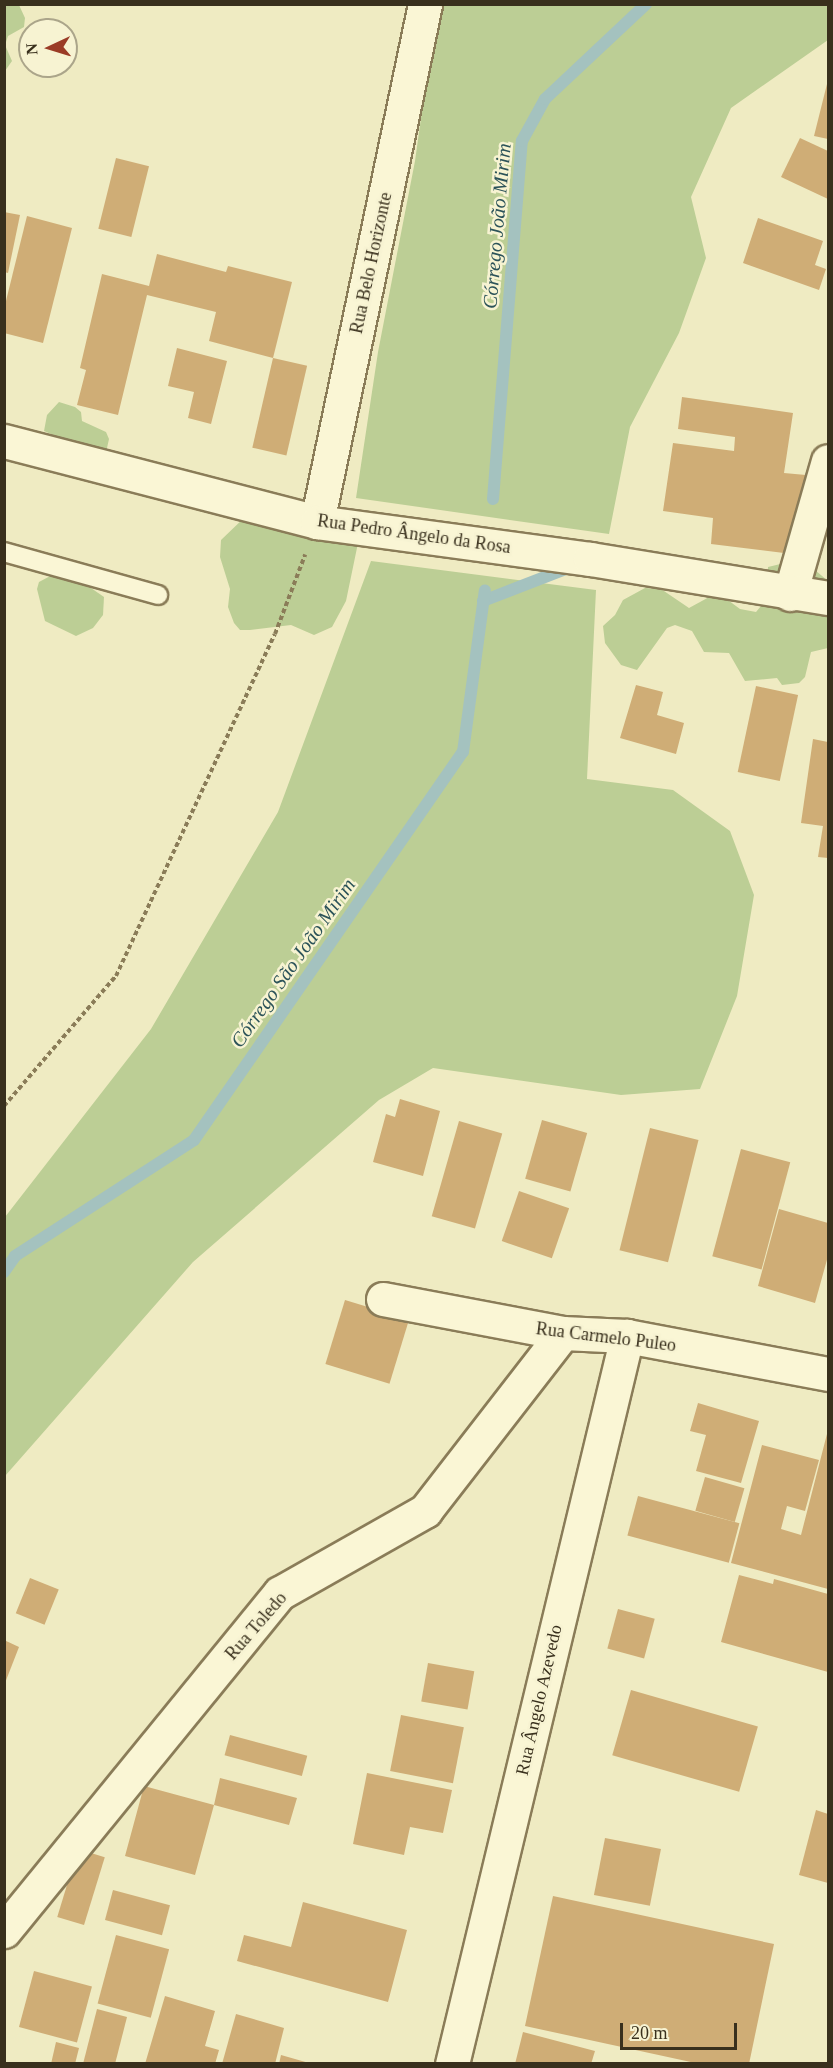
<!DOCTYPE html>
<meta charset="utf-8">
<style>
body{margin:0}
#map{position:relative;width:833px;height:2068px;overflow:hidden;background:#efebc2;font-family:Georgia,serif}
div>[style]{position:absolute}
.green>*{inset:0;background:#bcce95}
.stream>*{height:12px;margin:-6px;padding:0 6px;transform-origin:6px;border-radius:6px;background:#a4c2bf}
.building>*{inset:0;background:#cfad76;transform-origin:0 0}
.path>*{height:4px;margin-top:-2px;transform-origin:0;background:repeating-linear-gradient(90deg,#8a7c58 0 4.5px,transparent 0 7.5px)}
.roads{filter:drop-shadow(2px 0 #8a7c58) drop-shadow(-2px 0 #8a7c58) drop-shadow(0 2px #8a7c58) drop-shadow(0 -2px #8a7c58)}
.lane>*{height:18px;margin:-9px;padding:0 9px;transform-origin:9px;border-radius:9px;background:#faf6d5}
.street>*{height:33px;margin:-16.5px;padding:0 16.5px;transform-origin:16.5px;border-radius:16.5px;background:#faf6d5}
.secondary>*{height:33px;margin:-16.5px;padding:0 16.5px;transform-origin:16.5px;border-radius:16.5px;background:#faf6d5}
span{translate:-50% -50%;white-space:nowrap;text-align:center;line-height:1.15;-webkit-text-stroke:5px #f7f3d2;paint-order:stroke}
.street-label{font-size:18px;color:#39301d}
.water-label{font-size:20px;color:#2c5359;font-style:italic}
.frame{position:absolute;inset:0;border:6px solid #39301d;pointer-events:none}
.north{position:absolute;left:18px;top:18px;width:60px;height:60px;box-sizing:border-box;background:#f7f3d2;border:2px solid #aba58a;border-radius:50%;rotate:266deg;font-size:16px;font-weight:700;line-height:24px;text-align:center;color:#39301d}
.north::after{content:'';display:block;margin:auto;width:21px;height:27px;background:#9b3c26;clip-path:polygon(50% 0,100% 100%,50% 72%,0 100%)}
.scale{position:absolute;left:620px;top:2023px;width:117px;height:27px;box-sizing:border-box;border:3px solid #39301d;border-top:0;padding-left:8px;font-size:18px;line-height:21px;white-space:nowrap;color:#39301d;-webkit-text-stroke:4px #f7f3d2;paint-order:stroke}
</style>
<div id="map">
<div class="green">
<i style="clip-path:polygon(4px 5px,19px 5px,25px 18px,24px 27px,8px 36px,5px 45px,12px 61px,5px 71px)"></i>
<i style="clip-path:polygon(440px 5px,828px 5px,828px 40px,731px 108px,691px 197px,706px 258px,679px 333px,630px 427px,609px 534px,356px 498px,378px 352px,415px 161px,436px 10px)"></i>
<i style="clip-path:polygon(59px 402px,75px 407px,81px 412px,82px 421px,106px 432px,109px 439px,105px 457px,44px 431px,47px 415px)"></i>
<i style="clip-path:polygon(246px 516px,358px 543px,346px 601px,332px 627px,314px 635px,291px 625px,250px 630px,240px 630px,234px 623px,228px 607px,230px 589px,220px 557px,221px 540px)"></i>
<i style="clip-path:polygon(371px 561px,596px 590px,587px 779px,673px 790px,730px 831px,754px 895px,737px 996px,700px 1089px,621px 1095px,433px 1068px,379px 1100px,193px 1262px,5px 1476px,5px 1217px,151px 1029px,278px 812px)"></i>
<i style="clip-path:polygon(793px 561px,809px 565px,828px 581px,828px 648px,811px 652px,805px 677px,799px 683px,782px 685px,777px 678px,745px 681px,729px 653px,704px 652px,692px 631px,675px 625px,667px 628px,637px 670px,621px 665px,605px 643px,603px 626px,615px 615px,623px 600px,645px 588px,661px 589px,689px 608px,711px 596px,721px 595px,740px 609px,756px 612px,767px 599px,768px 567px)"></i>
<i style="clip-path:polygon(54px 574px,78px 579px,104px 597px,103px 615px,93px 628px,76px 636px,45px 621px,37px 589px,39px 582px)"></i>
</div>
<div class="stream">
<i style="left:493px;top:499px;width:359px;rotate:-85.4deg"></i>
<i style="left:522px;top:141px;width:48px;rotate:-61.3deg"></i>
<i style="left:545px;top:99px;width:139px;rotate:-43.2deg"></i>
<i style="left:483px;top:601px;width:100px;rotate:-21.2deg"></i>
<i style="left:4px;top:1272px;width:19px;rotate:-55deg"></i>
<i style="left:15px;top:1256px;width:213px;rotate:-32.9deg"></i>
<i style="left:194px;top:1140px;width:472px;rotate:-55.3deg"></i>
<i style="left:463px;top:752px;width:163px;rotate:-82.3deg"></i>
</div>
<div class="building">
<i style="clip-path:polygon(828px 80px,828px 139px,814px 136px)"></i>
<i style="clip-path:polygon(800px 138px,828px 151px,828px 199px,781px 177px)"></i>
<i style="left:116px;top:158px;width:34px;height:73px;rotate:14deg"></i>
<i style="clip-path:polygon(4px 212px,20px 215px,8px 273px,4px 272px)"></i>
<i style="clip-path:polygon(27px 216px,72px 228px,43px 343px,4px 333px,4px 309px)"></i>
<i style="clip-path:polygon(758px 218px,823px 241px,815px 265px,826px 269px,819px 290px,743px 263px)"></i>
<i style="clip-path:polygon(157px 254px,226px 272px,228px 266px,292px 282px,273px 358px,209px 341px,216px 312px,147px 295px,118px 415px,77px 405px,86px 370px,80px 368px,102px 274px,149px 286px)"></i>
<i style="clip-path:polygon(177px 348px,227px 361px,211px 424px,188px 418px,194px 392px,168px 386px)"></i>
<i style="left:273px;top:358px;width:35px;height:92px;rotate:13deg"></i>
<i style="clip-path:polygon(682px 397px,793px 413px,784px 473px,806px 475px,800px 541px,795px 549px,784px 553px,711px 544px,713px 518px,663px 511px,673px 443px,734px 451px,735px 437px,678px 429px)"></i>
<i style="clip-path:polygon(636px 685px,663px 692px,657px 715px,684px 723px,676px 754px,620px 738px)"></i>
<i style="left:756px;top:686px;width:43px;height:88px;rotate:12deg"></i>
<i style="clip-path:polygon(813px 739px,828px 742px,828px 858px,818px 857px,823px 826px,801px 823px)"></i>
<i style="clip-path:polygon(400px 1099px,440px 1111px,423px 1176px,373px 1162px,386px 1114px,395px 1117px)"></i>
<i style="left:542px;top:1120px;width:47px;height:61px;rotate:16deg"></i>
<i style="left:459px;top:1121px;width:45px;height:99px;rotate:16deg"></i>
<i style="left:650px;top:1128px;width:50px;height:126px;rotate:14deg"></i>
<i style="left:741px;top:1149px;width:51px;height:111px;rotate:15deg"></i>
<i style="left:519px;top:1191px;width:53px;height:53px;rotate:19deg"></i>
<i style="clip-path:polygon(779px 1209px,828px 1223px,828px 1256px,815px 1303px,758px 1286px)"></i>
<i style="left:345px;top:1300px;width:67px;height:67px;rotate:17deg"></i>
<i style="clip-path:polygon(698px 1403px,759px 1421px,741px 1483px,696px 1471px,706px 1435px,690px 1431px)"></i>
<i style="clip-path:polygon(828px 1430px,828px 1589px,731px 1563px,762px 1445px,819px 1460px,805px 1511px,787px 1506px,781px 1529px,801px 1535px)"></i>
<i style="left:705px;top:1477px;width:41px;height:35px;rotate:16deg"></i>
<i style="left:638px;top:1496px;width:105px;height:41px;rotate:15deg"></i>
<i style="clip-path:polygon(739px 1575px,773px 1584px,774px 1579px,828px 1594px,828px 1672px,721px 1642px)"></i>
<i style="left:30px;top:1578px;width:31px;height:38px;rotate:22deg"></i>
<i style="left:618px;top:1609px;width:38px;height:41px;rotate:15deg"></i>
<i style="clip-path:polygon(4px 1640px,19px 1647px,5px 1683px,4px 1683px)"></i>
<i style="left:428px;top:1663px;width:47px;height:39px;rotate:10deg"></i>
<i style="left:631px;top:1690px;width:132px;height:68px;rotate:16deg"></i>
<i style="left:401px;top:1715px;width:64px;height:57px;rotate:11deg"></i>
<i style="left:230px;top:1735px;width:80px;height:21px;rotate:15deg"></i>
<i style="clip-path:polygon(367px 1773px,452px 1790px,443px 1833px,410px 1827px,404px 1855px,353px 1844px)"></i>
<i style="clip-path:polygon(220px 1778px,297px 1798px,289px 1825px,214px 1805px,195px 1875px,125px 1856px,144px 1786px,214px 1805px)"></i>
<i style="clip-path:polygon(816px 1810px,828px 1814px,828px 1883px,799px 1875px)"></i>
<i style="left:605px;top:1838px;width:57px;height:58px;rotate:11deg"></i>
<i style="left:78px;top:1849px;width:28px;height:71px;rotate:17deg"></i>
<i style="left:113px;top:1890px;width:59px;height:31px;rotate:15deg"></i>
<i style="clip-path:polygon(553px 1896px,774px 1944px,749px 2064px,700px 2064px,525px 2026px)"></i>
<i style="clip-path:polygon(303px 1902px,407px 1930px,388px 2002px,237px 1961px,244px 1935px,291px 1947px)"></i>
<i style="left:116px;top:1935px;width:55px;height:71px;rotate:15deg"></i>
<i style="left:34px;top:1971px;width:60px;height:58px;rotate:15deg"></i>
<i style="clip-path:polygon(165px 1996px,215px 2011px,205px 2046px,219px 2050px,215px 2064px,145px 2064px)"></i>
<i style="clip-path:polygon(97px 2009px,127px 2017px,115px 2064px,83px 2064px)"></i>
<i style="clip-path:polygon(236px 2014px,284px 2028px,275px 2064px,222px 2064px)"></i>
<i style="clip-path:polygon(523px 2032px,595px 2051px,591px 2064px,515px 2064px)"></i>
<i style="clip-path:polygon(56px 2042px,79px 2048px,75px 2064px,51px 2064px)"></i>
<i style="clip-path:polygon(281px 2055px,309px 2063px,309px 2064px,279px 2064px)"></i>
</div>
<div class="path">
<i style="left:4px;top:1106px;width:172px;rotate:-49.3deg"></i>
<i style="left:116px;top:976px;width:377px;rotate:-65.1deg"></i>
<i style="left:275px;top:634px;width:85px;rotate:-69.2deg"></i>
</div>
<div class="roads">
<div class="lane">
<i style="left:4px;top:552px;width:160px;rotate:15.6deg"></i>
</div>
<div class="street">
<i style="left:317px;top:522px;width:529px;rotate:-78.22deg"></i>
<i style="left:790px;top:594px;width:138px;rotate:-74.1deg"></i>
<i style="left:383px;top:1299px;width:183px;rotate:10.7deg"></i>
<i style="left:563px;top:1333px;width:64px;rotate:2.7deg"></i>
<i style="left:627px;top:1336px;width:205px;rotate:10.7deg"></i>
<i style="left:4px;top:1931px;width:436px;rotate:-50.8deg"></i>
<i style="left:280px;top:1593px;width:167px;rotate:-29.5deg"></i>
<i style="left:425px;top:1511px;width:225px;rotate:-52.2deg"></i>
<i style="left:452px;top:2064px;width:749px;rotate:-76.48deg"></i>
</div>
<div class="secondary">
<i style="left:4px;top:441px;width:323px;rotate:14.5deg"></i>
<i style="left:317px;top:522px;width:275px;rotate:7.7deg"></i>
<i style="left:590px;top:559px;width:241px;rotate:9.3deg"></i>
</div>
</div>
<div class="street-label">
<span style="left:371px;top:263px;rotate:-78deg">Rua Belo Horizonte</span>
<span style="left:414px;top:534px;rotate:8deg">Rua Pedro Ângelo da Rosa</span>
<span style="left:606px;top:1337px;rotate:7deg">Rua Carmelo Puleo</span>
<span style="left:256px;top:1626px;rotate:-49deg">Rua Toledo</span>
<span style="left:539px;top:1700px;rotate:-77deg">Rua Ângelo Azevedo</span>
</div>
<div class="water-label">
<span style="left:497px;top:226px;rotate:-85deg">Córrego João Mirim</span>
<span style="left:293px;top:963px;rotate:-55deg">Córrego São João Mirim</span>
</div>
<div class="frame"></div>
<div class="north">N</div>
<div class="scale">20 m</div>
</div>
